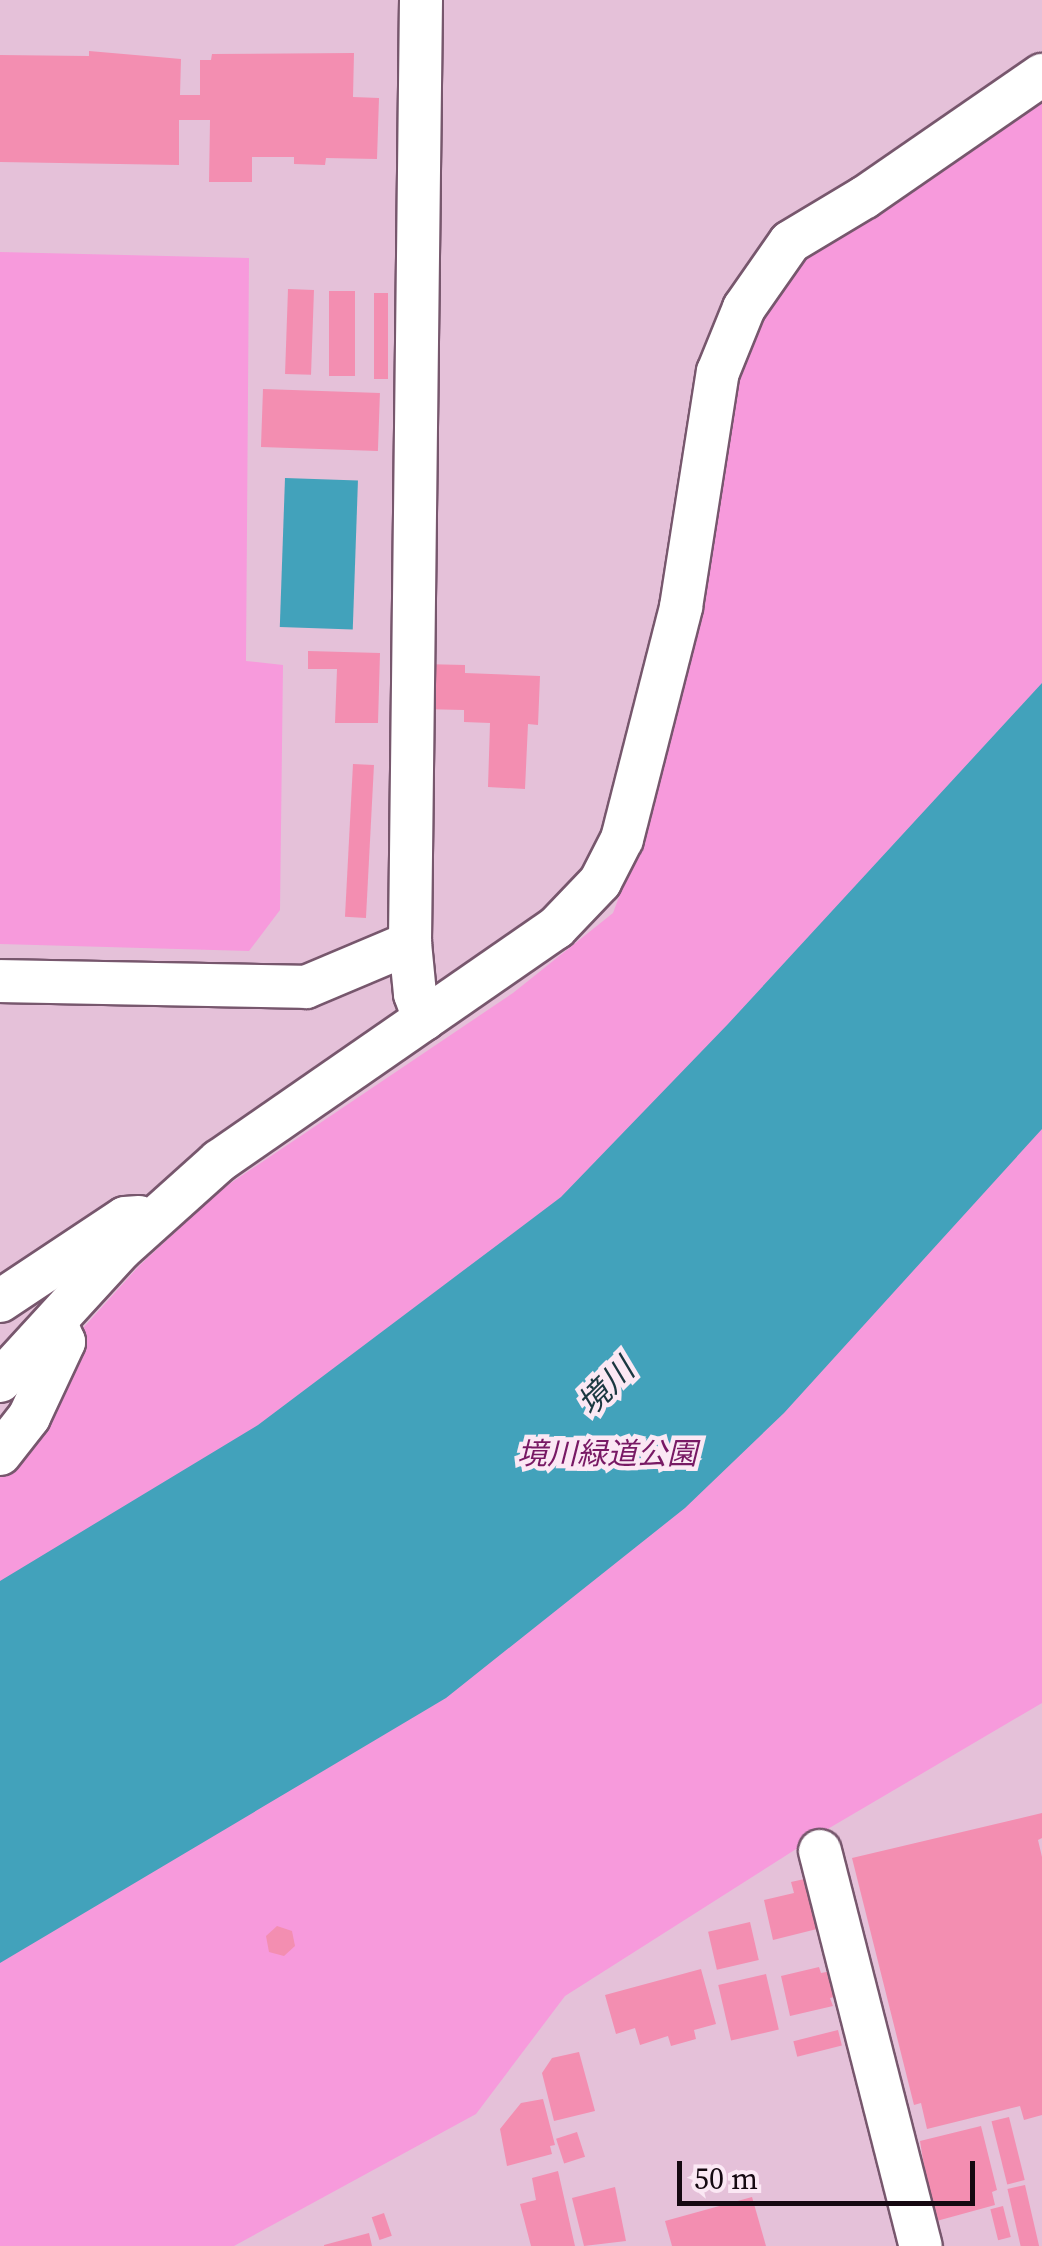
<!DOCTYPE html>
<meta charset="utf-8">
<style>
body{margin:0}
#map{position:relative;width:1042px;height:2246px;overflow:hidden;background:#e5c1d9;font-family:"Source Serif 4","Noto Sans JP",serif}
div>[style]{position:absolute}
.green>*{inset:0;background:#f79adc}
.water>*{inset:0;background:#42a2bb;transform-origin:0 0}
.building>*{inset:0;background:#f38eb1;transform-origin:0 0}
.roads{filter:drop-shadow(2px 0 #77576d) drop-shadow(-2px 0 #77576d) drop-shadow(0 2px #77576d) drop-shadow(0 -2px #77576d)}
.minor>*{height:42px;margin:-21px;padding:0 21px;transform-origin:21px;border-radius:21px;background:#fff}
span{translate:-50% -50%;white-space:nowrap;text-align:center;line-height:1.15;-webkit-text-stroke:9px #fbe8f4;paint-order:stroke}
.park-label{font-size:30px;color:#781964;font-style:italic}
.water-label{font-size:32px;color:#1a3740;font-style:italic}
.scale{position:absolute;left:677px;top:2161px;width:298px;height:45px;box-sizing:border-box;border:5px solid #150911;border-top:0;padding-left:12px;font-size:30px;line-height:35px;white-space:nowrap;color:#150911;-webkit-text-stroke:8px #fbe8f4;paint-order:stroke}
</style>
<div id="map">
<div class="green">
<i style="clip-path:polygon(1042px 96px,1042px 1703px,826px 1830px,565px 1996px,476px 2114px,234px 2246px,0 2246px,0 1420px,139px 1266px,222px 1189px,513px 993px,613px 913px,637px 848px,732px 374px,756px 314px,801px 255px)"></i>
<i style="clip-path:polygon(0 252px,249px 258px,246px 661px,283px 665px,280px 910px,249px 951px,0 944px)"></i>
</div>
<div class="water">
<i style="left:285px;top:478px;width:73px;height:149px;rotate:2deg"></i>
<i style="clip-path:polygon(1042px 683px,1042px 1129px,784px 1413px,685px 1508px,446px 1698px,0 1963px,0 1581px,258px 1425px,561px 1197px,728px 1024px)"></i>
</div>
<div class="building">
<i style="clip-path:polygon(89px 51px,181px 59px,180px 95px,200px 95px,200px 60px,211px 60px,212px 54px,354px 53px,353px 97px,379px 98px,377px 159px,326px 158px,325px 165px,294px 164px,294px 157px,252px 157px,252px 182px,209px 182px,210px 120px,179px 120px,179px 165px,0 162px,0 55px,89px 56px)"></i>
<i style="left:288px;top:289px;width:26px;height:85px;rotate:2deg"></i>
<i style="left:329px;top:291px;width:26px;height:85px"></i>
<i style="left:374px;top:293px;width:14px;height:86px"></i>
<i style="left:263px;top:389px;width:117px;height:58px;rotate:2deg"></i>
<i style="clip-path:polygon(308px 651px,380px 653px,378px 723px,335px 723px,337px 669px,308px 669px)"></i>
<i style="clip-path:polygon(422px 664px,465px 665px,465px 673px,540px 676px,538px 725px,528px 724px,525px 789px,488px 787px,490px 723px,464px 722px,464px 710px,421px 709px)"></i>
<i style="left:353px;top:764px;width:21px;height:153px;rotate:3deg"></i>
<i style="clip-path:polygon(1042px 1813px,1042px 1838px,1038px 1840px,1042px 1857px,1042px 2115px,1024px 2120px,1020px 2106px,927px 2129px,921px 2103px,914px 2105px,852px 1858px)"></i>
<i style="clip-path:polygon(809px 1878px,821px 1928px,773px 1940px,764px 1900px,794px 1893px,791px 1882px)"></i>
<i style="left:750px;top:1922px;width:39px;height:43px;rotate:77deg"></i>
<i style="clip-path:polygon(277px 1926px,292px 1931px,295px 1946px,284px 1956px,269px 1952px,266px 1936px)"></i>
<i style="clip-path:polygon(819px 1967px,821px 1973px,832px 1971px,838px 1996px,830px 1998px,833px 2006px,790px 2016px,781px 1976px)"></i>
<i style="clip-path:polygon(701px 1969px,716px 2024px,694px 2030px,696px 2039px,671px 2046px,668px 2036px,640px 2045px,635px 2028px,616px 2034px,605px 1995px)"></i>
<i style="left:766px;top:1974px;width:57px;height:49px;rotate:77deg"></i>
<i style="left:838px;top:2030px;width:16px;height:46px;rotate:76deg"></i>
<i style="clip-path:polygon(579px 2052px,595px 2111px,554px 2121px,542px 2073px,552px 2058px)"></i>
<i style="clip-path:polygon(543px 2099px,555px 2145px,550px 2146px,552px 2154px,507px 2166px,500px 2129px,521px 2103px)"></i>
<i style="left:1009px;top:2117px;width:65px;height:18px;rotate:76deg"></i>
<i style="clip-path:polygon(981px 2126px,997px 2190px,992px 2192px,995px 2205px,933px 2222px,920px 2141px)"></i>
<i style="left:577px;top:2132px;width:26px;height:22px;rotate:72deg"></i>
<i style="clip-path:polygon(558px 2171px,575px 2246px,531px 2246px,520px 2204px,536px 2200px,532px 2178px)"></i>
<i style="left:1025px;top:2185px;width:63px;height:18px;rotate:77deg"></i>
<i style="clip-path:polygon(615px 2187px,626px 2241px,584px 2246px,572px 2198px)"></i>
<i style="clip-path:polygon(752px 2197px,766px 2246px,672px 2246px,665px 2221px)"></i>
<i style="left:1003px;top:2206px;width:32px;height:13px;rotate:76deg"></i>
<i style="left:384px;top:2213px;width:24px;height:13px;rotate:71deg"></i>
<i style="clip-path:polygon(369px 2233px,372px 2246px,324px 2246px,324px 2245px)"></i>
</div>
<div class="roads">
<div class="minor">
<i style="left:421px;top:0;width:943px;rotate:90.67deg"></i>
<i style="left:410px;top:943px;width:51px;rotate:84.4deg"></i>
<i style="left:415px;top:994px;width:27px;rotate:70deg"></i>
<i style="left:0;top:981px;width:306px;rotate:1.1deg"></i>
<i style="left:306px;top:987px;width:113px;rotate:-22.9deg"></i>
<i style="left:0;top:1301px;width:150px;rotate:-33.6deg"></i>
<i style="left:125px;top:1218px;width:14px;rotate:-4deg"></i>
<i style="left:0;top:1381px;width:179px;rotate:-47.5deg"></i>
<i style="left:121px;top:1249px;width:132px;rotate:-41.9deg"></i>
<i style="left:219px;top:1161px;width:410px;rotate:-34.7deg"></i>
<i style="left:556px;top:928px;width:64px;rotate:-46.3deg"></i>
<i style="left:600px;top:882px;width:48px;rotate:-62.9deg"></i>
<i style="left:622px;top:839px;width:239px;rotate:-75.7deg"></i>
<i style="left:681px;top:607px;width:238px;rotate:-81.1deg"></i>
<i style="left:718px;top:372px;width:69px;rotate:-67.9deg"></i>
<i style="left:744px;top:308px;width:80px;rotate:-55.1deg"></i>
<i style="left:790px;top:242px;width:87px;rotate:-31deg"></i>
<i style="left:865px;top:197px;width:215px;rotate:-34.6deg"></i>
<i style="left:0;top:1454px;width:47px;rotate:-51.9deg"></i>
<i style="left:29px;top:1417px;width:83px;rotate:-65deg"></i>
<i style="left:64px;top:1342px;width:21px;rotate:-113deg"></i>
<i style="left:820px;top:1851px;width:408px;rotate:75.7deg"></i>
</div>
</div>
<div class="park-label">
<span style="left:607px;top:1454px">境川緑道公園</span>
</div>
<div class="water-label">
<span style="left:606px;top:1387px;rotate:-45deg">境川</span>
</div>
<div class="scale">50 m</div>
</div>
